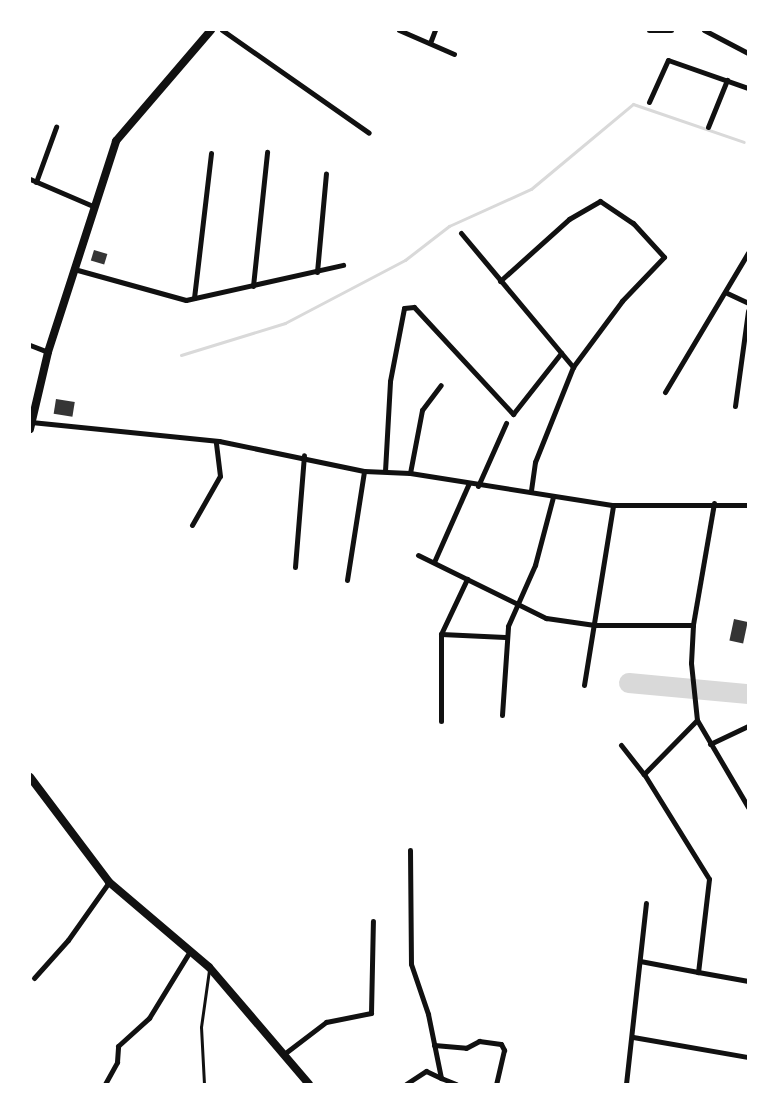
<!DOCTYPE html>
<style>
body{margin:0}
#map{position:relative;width:778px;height:1114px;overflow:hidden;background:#fff;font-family:"Zilla Slab",serif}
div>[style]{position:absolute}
.stream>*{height:3px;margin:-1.5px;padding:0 1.5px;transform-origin:1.5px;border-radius:1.5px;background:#d9d9d9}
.river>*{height:20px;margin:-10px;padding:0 10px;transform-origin:10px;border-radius:10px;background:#d9d9d9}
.building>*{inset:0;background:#353535;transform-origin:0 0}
.service>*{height:3px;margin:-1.5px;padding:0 1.5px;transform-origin:1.5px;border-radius:1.5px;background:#111}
.minor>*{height:5px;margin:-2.5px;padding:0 2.5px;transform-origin:2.5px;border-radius:2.5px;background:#111}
.tertiary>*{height:8px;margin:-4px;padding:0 4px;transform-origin:4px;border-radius:4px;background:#111}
span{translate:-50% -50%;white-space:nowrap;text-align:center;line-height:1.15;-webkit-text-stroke:4.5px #fff;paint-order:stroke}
.frame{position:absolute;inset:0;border:31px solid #fff;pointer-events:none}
</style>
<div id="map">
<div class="stream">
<i style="left:181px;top:355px;width:109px;rotate:-17.1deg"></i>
<i style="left:285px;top:323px;width:136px;rotate:-27.7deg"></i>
<i style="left:405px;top:260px;width:56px;rotate:-37.7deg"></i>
<i style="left:449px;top:226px;width:90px;rotate:-24.3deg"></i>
<i style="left:531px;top:189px;width:133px;rotate:-39.8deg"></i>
<i style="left:633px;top:104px;width:117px;rotate:18.9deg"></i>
</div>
<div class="river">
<i style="left:629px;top:683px;width:120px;rotate:5.3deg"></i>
</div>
<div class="building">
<i style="left:94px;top:250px;width:14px;height:11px;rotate:17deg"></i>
<i style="left:56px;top:399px;width:19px;height:15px;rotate:9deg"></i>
<i style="left:734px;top:619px;width:14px;height:22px;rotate:12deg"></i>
</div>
<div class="service">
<i style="left:204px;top:1084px;width:57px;rotate:-93deg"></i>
<i style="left:201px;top:1027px;width:58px;rotate:-82deg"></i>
</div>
<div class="minor">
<i style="left:222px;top:30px;width:179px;rotate:35deg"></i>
<i style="left:399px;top:30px;width:60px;rotate:23.6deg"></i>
<i style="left:649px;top:30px;width:22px"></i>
<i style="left:704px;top:30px;width:50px;rotate:27.6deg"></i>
<i style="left:430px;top:43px;width:14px;rotate:-69deg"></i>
<i style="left:649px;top:102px;width:46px;rotate:-65.7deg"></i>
<i style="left:668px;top:60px;width:85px;rotate:19.3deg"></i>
<i style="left:708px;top:127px;width:51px;rotate:-68deg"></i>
<i style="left:30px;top:179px;width:69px;rotate:23.2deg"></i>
<i style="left:36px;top:182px;width:59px;rotate:-70deg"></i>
<i style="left:461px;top:233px;width:175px;rotate:50.1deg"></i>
<i style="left:74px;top:269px;width:116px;rotate:15.5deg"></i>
<i style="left:186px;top:300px;width:161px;rotate:-12.6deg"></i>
<i style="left:317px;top:272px;width:99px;rotate:-84.8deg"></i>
<i style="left:500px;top:281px;width:93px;rotate:-41.9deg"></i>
<i style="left:569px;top:219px;width:36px;rotate:-30deg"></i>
<i style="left:600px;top:201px;width:40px;rotate:34deg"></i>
<i style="left:633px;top:223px;width:46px;rotate:47.6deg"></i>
<i style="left:664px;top:257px;width:61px;rotate:133.7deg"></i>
<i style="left:622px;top:301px;width:82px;rotate:126.6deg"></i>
<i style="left:573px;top:367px;width:102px;rotate:111.8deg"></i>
<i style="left:535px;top:462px;width:30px;rotate:98deg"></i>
<i style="left:253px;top:286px;width:135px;rotate:-84deg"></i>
<i style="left:727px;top:293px;width:23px;rotate:25deg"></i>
<i style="left:194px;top:298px;width:146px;rotate:-83.3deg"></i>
<i style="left:30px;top:345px;width:19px;rotate:21deg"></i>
<i style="left:665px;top:392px;width:162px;rotate:-59.2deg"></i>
<i style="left:735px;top:406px;width:96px;rotate:-82.2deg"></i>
<i style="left:31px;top:422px;width:189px;rotate:5.8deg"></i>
<i style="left:219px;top:441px;width:148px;rotate:11.7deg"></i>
<i style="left:364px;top:471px;width:46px;rotate:2.5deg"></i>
<i style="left:410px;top:473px;width:206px;rotate:9deg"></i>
<i style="left:613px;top:505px;width:135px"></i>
<i style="left:385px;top:471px;width:90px;rotate:-86.8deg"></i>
<i style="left:390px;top:381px;width:74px;rotate:-79.1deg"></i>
<i style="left:404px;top:308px;width:10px;rotate:-6deg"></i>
<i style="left:414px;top:307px;width:146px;rotate:47.2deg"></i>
<i style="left:513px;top:414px;width:78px;rotate:-51.8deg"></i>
<i style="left:410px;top:473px;width:64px;rotate:-79.2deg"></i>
<i style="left:422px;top:410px;width:31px;rotate:-53deg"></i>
<i style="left:478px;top:486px;width:69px;rotate:-66deg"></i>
<i style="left:714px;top:503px;width:124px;rotate:99.8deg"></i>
<i style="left:693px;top:625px;width:38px;rotate:93deg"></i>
<i style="left:691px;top:663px;width:57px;rotate:84deg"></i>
<i style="left:697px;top:720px;width:101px;rotate:59.6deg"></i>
<i style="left:192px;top:525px;width:56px;rotate:-60.3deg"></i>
<i style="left:220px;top:476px;width:35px;rotate:-97deg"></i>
<i style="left:418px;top:555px;width:143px;rotate:26.2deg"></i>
<i style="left:546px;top:618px;width:49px;rotate:8.1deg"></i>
<i style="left:595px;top:625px;width:98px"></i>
<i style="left:434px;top:562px;width:86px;rotate:-66.1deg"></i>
<i style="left:295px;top:567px;width:112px;rotate:-85.4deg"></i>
<i style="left:347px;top:580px;width:110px;rotate:-81.1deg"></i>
<i style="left:441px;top:634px;width:64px;rotate:2.7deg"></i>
<i style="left:584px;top:685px;width:182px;rotate:-80.8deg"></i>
<i style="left:502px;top:715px;width:89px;rotate:-86.1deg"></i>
<i style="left:508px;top:626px;width:67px;rotate:-66.1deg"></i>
<i style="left:535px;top:565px;width:70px;rotate:-75.2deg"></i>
<i style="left:697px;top:720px;width:76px;rotate:134.5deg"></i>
<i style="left:644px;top:774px;width:123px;rotate:58.2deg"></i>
<i style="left:709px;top:879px;width:94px;rotate:96.7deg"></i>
<i style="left:698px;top:972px;width:51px;rotate:10.2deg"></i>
<i style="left:441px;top:721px;width:87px;rotate:-90deg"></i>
<i style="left:441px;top:634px;width:61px;rotate:-64.7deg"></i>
<i style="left:710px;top:744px;width:42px;rotate:-25.3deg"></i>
<i style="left:621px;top:745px;width:37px;rotate:52deg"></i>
<i style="left:410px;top:850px;width:114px;rotate:89.5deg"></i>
<i style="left:411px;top:964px;width:53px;rotate:71.2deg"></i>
<i style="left:428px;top:1014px;width:65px;rotate:78.5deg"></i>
<i style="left:441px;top:1078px;width:16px;rotate:22deg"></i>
<i style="left:640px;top:961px;width:59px;rotate:10.7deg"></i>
<i style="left:34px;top:978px;width:51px;rotate:-48.2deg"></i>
<i style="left:68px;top:940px;width:71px;rotate:-54.7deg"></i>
<i style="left:633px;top:1037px;width:117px;rotate:9.9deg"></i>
<i style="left:434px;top:1045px;width:32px;rotate:5deg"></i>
<i style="left:466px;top:1048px;width:15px;rotate:-28deg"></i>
<i style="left:479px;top:1041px;width:22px;rotate:8deg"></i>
<i style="left:501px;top:1044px;width:7px;rotate:63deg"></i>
<i style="left:504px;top:1050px;width:35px;rotate:103deg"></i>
<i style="left:284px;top:1054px;width:53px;rotate:-37.3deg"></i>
<i style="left:326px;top:1022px;width:46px;rotate:-11.3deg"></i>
<i style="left:371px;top:1013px;width:92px;rotate:-88.8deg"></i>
<i style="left:105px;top:1084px;width:25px;rotate:-61deg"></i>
<i style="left:117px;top:1062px;width:16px;rotate:-86deg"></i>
<i style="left:118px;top:1046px;width:42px;rotate:-42.1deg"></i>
<i style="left:149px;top:1018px;width:79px;rotate:-58.5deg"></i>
<i style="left:406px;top:1084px;width:24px;rotate:-33deg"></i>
<i style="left:426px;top:1071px;width:17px;rotate:25deg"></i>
<i style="left:626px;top:1084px;width:182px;rotate:-83.7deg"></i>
</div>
<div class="tertiary">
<i style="left:30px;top:429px;width:79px;rotate:-76.8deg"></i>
<i style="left:48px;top:352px;width:222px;rotate:-72.1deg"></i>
<i style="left:116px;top:141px;width:146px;rotate:-49.4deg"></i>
<i style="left:30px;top:777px;width:131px;rotate:53deg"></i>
<i style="left:109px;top:882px;width:131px;rotate:40.4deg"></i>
<i style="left:209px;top:967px;width:154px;rotate:49.5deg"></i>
</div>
<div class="frame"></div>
</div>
